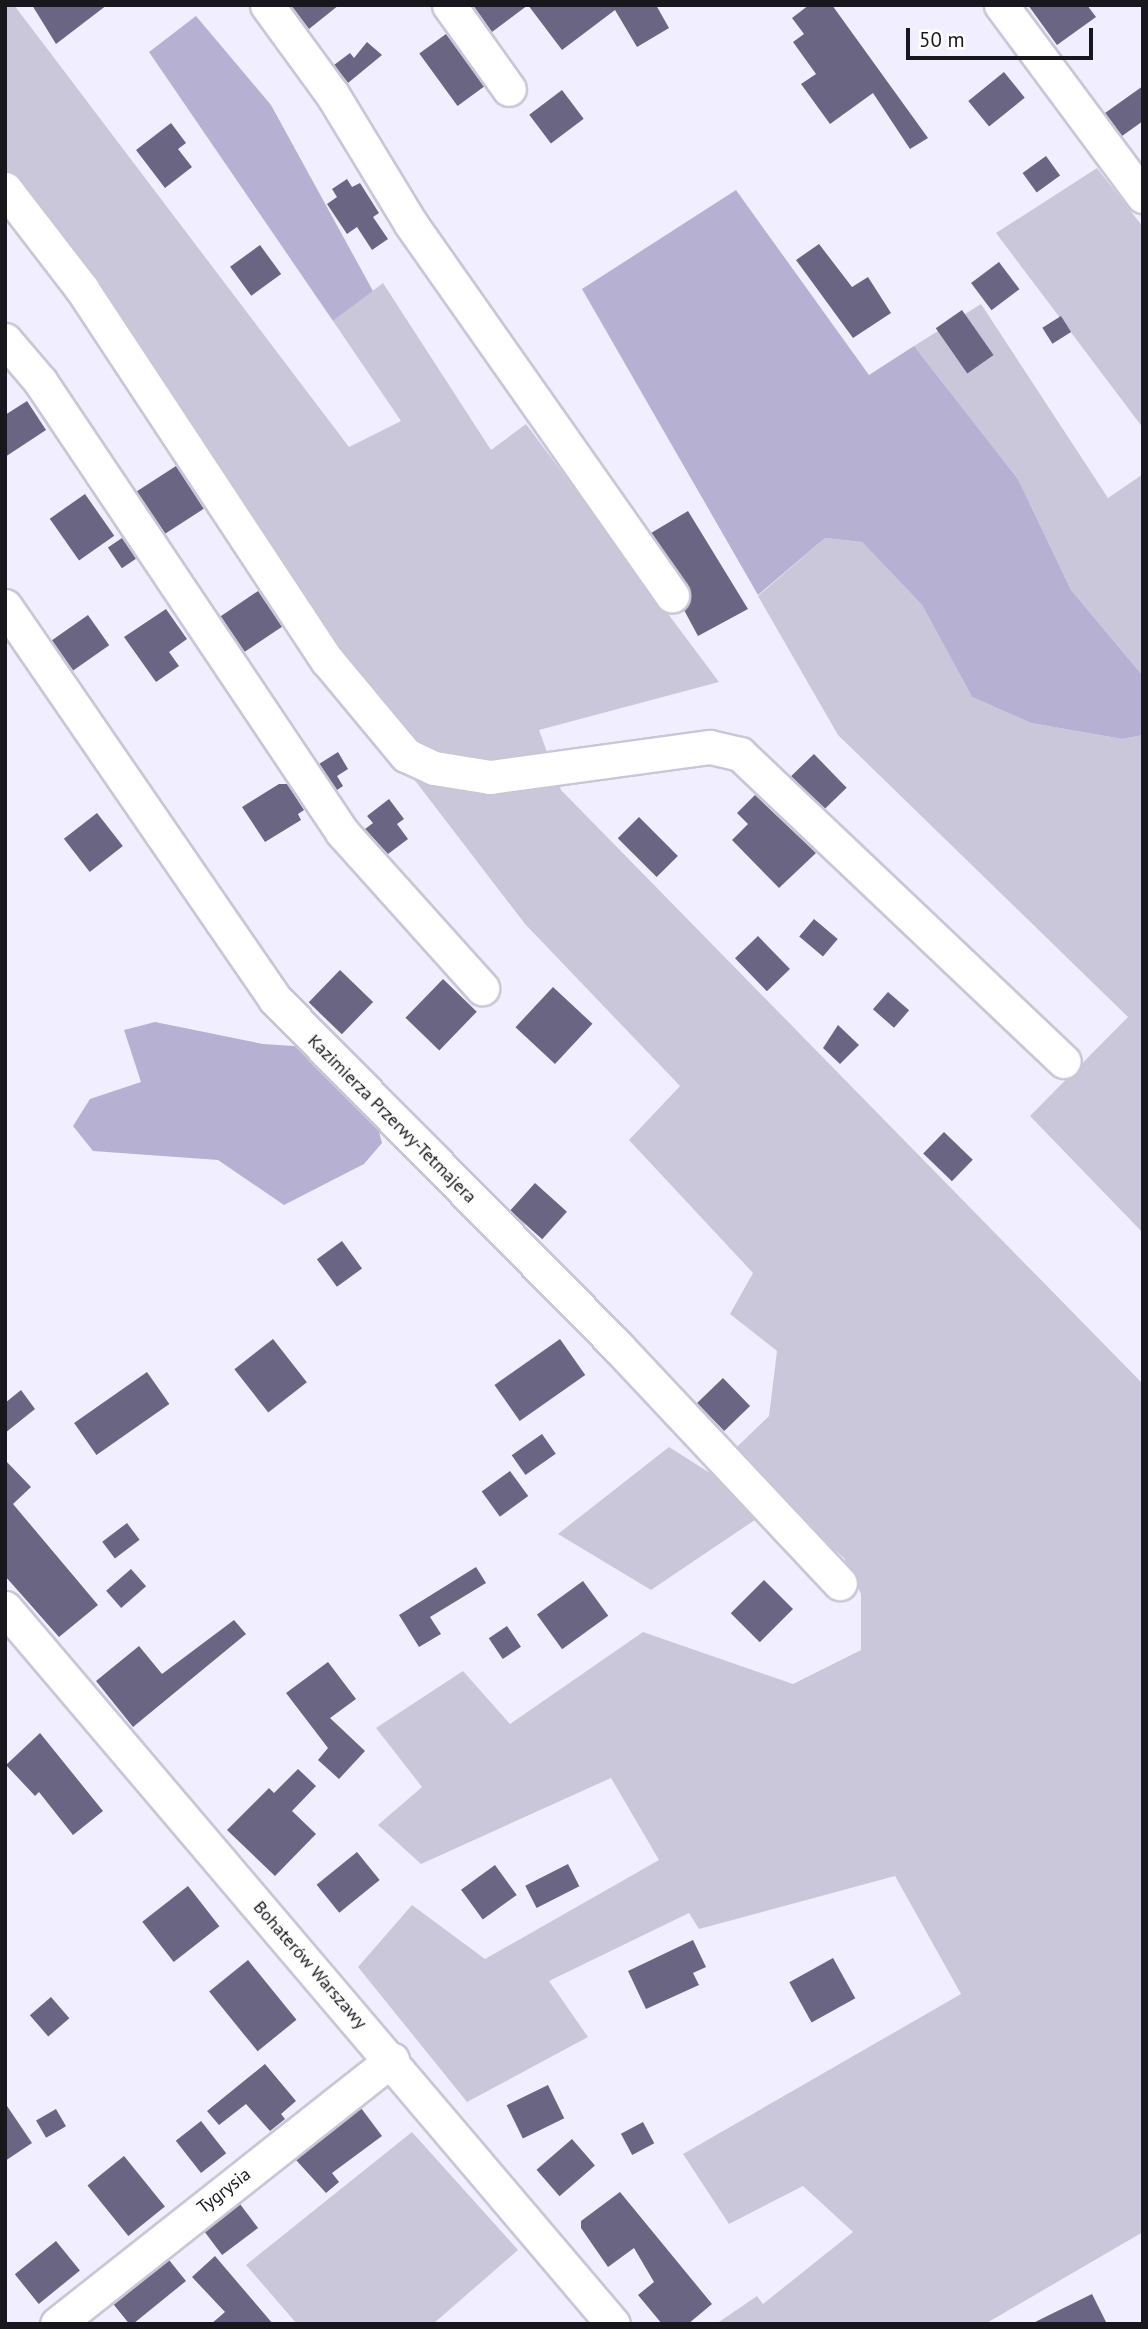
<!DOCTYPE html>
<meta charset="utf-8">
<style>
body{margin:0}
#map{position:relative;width:1148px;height:2329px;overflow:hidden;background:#f1efff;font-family:"PT Sans",sans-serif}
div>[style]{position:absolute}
.green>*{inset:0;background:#cac7db}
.forest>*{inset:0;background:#b6b1d2}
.building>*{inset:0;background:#6a6583;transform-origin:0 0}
.roads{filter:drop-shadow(2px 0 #c9c7d7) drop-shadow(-2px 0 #c9c7d7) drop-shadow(0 2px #c9c7d7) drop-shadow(0 -2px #c9c7d7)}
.minor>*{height:33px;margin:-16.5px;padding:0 16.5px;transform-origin:16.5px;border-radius:16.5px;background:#fff}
span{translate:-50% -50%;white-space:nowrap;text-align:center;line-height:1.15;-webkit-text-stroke:5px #fff;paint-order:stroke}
.street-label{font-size:18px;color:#18171d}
.frame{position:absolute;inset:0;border:7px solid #18171d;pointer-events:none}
.scale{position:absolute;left:906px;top:28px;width:187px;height:32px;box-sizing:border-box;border:4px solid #18171d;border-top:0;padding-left:9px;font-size:21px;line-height:24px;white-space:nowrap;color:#18171d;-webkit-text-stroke:5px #fff;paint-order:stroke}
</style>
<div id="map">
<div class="green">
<i style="clip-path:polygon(5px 5px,14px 5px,349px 447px,401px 421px,333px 321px,383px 283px,491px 450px,526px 424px,719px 682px,539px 730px,561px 790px,1143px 1384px,1143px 2232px,985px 2324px,716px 2324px,757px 2296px,763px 2304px,853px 2232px,803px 2186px,729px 2224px,683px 2154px,961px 1994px,895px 1876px,699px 1929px,689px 1913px,549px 1981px,588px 2037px,467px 2102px,358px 1967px,412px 1905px,485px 1959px,659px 1860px,611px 1778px,421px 1864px,378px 1825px,422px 1787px,376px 1728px,463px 1671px,510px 1724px,643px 1632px,793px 1684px,861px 1650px,861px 1594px,844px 1558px,780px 1503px,651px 1590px,558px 1534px,669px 1447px,710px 1473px,769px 1416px,777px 1351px,730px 1314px,753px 1273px,629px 1140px,680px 1086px,525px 924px,400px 761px,75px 266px,5px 172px)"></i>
<i style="clip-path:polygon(1097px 168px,1143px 227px,1143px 428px,996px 233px)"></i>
<i style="clip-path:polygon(981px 304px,1108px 498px,1143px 474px,1143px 676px,1071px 590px,1018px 479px,914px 346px)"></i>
<i style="clip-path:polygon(825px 538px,862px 542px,922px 605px,972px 697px,1031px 723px,1122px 739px,1143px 735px,1143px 1233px,1030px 1116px,1128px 1017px,838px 735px,758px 596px)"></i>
<i style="clip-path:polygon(412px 2132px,518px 2250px,433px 2324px,297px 2324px,246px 2265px)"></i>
</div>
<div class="forest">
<i style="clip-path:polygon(196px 16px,271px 105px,373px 291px,333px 321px,149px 52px)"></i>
<i style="clip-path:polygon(736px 190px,869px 375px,914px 346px,1018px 479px,1071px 590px,1143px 676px,1143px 735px,1122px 739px,1031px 723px,972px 697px,922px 605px,862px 542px,825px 538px,758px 595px,582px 289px)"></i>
<i style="clip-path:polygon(155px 1022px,263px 1044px,309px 1047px,375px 1116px,382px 1143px,364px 1164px,284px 1205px,218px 1160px,93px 1151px,73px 1126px,90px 1099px,141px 1082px,124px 1030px)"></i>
</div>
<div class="building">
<i style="clip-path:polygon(32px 5px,107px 5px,56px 44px)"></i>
<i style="clip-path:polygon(291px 5px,339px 5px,309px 29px)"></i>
<i style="clip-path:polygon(473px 5px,656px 5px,669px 28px,637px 47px,615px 10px,562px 50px,528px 5px,492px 32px)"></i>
<i style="clip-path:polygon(809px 5px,832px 5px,928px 138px,910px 149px,873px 93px,830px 124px,801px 84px,816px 74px,793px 42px,804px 34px,792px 18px)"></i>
<i style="clip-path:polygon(1028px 5px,1087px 5px,1096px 17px,1057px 45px)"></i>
<i style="left:446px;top:34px;width:65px;height:33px;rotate:54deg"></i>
<i style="clip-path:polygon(367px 42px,382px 55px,348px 83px,334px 65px,350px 53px,354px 58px)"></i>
<i style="left:1004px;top:72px;width:33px;height:46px;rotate:51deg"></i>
<i style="clip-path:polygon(1143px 86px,1143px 121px,1122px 136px,1105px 113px)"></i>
<i style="left:562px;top:90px;width:36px;height:41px;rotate:53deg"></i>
<i style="clip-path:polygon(171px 123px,186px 143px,178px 149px,192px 167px,165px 188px,136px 150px)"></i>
<i style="left:1046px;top:156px;width:24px;height:29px;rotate:54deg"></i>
<i style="clip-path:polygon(347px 179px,352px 187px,360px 183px,379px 213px,373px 217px,388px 239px,372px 250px,357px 227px,347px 234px,327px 204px,337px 197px,332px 189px)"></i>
<i style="clip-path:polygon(819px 244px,852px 287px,868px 277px,891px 313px,853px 338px,796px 260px)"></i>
<i style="left:260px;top:245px;width:36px;height:37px;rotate:54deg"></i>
<i style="left:999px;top:262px;width:34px;height:35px;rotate:53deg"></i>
<i style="left:962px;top:310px;width:55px;height:32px;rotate:55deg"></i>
<i style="left:1061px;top:316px;width:19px;height:22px;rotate:58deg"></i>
<i style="clip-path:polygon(27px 401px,46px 430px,5px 457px,5px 415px)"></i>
<i style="left:176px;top:466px;width:51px;height:47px;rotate:57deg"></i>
<i style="left:85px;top:494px;width:51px;height:43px;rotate:55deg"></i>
<i style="clip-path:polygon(688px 511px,748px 609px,698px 636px,684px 610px,691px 595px,688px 586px,651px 533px)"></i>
<i style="left:122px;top:538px;width:25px;height:17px;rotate:56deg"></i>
<i style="left:258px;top:591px;width:43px;height:45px;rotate:56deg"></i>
<i style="clip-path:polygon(166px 609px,187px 639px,169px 652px,179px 666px,156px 682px,124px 637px)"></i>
<i style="left:88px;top:615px;width:37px;height:44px;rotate:55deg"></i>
<i style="clip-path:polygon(338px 752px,348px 769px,337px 776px,343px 786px,337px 790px,319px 764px)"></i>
<i style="left:814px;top:754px;width:47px;height:32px;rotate:46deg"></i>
<i style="clip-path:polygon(279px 784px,287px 784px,304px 810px,298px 814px,301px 820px,265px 842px,242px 807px)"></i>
<i style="clip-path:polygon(755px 795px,816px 853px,779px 888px,732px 840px,748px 824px,737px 813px)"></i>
<i style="clip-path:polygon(389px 799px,404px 819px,397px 824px,408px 839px,388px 854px,365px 829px,373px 823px,367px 816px)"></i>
<i style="left:97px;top:813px;width:42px;height:42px;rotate:52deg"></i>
<i style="left:639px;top:817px;width:55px;height:30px;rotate:45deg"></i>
<i style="left:814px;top:919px;width:31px;height:23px;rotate:40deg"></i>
<i style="left:758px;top:936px;width:46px;height:32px;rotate:46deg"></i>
<i style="left:340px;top:970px;width:46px;height:45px;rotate:44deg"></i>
<i style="left:443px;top:979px;width:47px;height:54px;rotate:44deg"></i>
<i style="left:553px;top:987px;width:54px;height:55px;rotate:43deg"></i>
<i style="left:888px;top:992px;width:28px;height:23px;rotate:41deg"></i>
<i style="clip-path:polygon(838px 1025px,859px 1045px,840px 1064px,823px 1048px)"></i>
<i style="left:944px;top:1132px;width:40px;height:30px;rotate:44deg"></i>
<i style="left:535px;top:1183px;width:43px;height:37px;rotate:42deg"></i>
<i style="left:342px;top:1241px;width:34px;height:31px;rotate:54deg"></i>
<i style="left:273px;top:1339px;width:55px;height:49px;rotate:52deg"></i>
<i style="left:560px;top:1339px;width:44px;height:80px;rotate:55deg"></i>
<i style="left:147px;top:1372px;width:39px;height:89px;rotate:55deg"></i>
<i style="left:723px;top:1378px;width:39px;height:36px;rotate:46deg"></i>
<i style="clip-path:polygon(21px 1390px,35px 1409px,5px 1433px,5px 1403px)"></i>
<i style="left:542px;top:1434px;width:24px;height:37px;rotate:55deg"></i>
<i style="clip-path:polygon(5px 1460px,31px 1487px,13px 1504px,98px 1605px,59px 1637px,5px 1576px)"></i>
<i style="left:510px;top:1471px;width:31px;height:35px;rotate:54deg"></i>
<i style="left:127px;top:1523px;width:21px;height:31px;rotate:53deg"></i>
<i style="clip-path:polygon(476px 1567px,486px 1583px,430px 1617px,441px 1634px,419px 1647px,399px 1615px)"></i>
<i style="left:131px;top:1569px;width:23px;height:33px;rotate:49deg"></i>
<i style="left:764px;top:1580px;width:41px;height:47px;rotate:45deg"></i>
<i style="left:583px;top:1581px;width:43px;height:57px;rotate:54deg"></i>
<i style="clip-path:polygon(234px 1620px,246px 1634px,133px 1727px,96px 1681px,139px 1646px,162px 1674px)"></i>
<i style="left:507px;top:1626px;width:25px;height:22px;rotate:56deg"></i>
<i style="clip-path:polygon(328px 1662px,356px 1699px,330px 1718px,365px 1751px,339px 1779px,318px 1760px,328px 1748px,286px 1693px)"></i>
<i style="clip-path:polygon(40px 1733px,103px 1811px,73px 1835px,39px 1792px,35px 1796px,6px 1765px)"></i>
<i style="clip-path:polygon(298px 1769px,316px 1786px,292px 1811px,316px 1834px,275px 1876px,227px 1830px,269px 1788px,274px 1793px)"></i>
<i style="left:357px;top:1852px;width:36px;height:52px;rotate:51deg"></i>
<i style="left:568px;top:1864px;width:25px;height:48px;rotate:63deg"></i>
<i style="left:495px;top:1865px;width:37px;height:42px;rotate:54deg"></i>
<i style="left:188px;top:1886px;width:51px;height:58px;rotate:52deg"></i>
<i style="clip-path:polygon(693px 1940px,706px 1967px,693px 1973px,699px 1985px,646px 2009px,628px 1971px)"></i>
<i style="left:833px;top:1958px;width:46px;height:50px;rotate:61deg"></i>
<i style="left:248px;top:1960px;width:77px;height:50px;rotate:51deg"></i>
<i style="left:51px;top:1997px;width:28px;height:28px;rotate:49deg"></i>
<i style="clip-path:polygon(265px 2064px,296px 2101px,281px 2114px,285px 2119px,270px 2131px,246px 2104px,219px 2125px,207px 2111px)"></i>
<i style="left:548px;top:2085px;width:37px;height:46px;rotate:64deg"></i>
<i style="clip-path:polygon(5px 2103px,32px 2143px,5px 2161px)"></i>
<i style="clip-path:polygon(361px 2108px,382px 2136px,332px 2173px,339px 2182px,326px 2193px,296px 2160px)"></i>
<i style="left:56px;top:2109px;width:20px;height:23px;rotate:60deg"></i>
<i style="left:201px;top:2121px;width:41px;height:32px;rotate:52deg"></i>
<i style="left:643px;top:2122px;width:24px;height:25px;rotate:62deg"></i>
<i style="left:572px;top:2139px;width:35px;height:47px;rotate:49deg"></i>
<i style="left:124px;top:2156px;width:65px;height:47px;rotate:51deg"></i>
<i style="clip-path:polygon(620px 2192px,712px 2304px,688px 2324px,662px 2324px,638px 2295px,654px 2282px,634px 2248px,608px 2267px,581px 2228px,581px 2221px)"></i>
<i style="left:240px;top:2204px;width:30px;height:45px;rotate:53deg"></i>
<i style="left:56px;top:2241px;width:38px;height:53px;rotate:51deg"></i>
<i style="clip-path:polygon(215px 2256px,273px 2324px,211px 2324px,225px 2312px,192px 2277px)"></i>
<i style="left:169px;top:2260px;width:27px;height:71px;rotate:51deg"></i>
<i style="clip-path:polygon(1092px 2294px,1107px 2324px,1031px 2324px)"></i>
</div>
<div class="roads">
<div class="minor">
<i style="left:267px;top:5px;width:110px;rotate:53.9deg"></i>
<i style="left:332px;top:94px;width:152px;rotate:58.7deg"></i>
<i style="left:411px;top:224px;width:454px;rotate:54.9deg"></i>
<i style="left:449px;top:5px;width:103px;rotate:54.5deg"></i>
<i style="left:1001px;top:5px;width:238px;rotate:53.4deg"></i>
<i style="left:5px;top:189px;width:126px;rotate:52.4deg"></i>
<i style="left:82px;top:289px;width:445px;rotate:56.6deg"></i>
<i style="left:327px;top:660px;width:124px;rotate:50.3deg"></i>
<i style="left:406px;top:755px;width:31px;rotate:25deg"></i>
<i style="left:434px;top:768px;width:57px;rotate:9.1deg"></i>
<i style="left:490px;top:777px;width:222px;rotate:-7.8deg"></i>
<i style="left:710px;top:747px;width:31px;rotate:13deg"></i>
<i style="left:740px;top:754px;width:446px;rotate:43.5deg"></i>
<i style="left:5px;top:340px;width:54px;rotate:49.5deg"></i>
<i style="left:40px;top:381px;width:543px;rotate:56.19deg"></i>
<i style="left:342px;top:832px;width:210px;rotate:48.1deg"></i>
<i style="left:5px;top:606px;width:477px;rotate:55.5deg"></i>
<i style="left:275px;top:999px;width:489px;rotate:45.4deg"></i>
<i style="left:618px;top:1347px;width:324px;rotate:46.8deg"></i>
<i style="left:5px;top:1608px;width:939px;rotate:49.66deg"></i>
<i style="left:57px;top:2324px;width:427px;rotate:-38.3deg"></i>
</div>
</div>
<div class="street-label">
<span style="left:392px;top:1119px;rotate:45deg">Kazimierza Przerwy-Tetmajera</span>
<span style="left:310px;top:1965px;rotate:49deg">Bohaterów Warszawy</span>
<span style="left:224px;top:2191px;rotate:-38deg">Tygrysia</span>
</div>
<div class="frame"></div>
<div class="scale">50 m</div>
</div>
